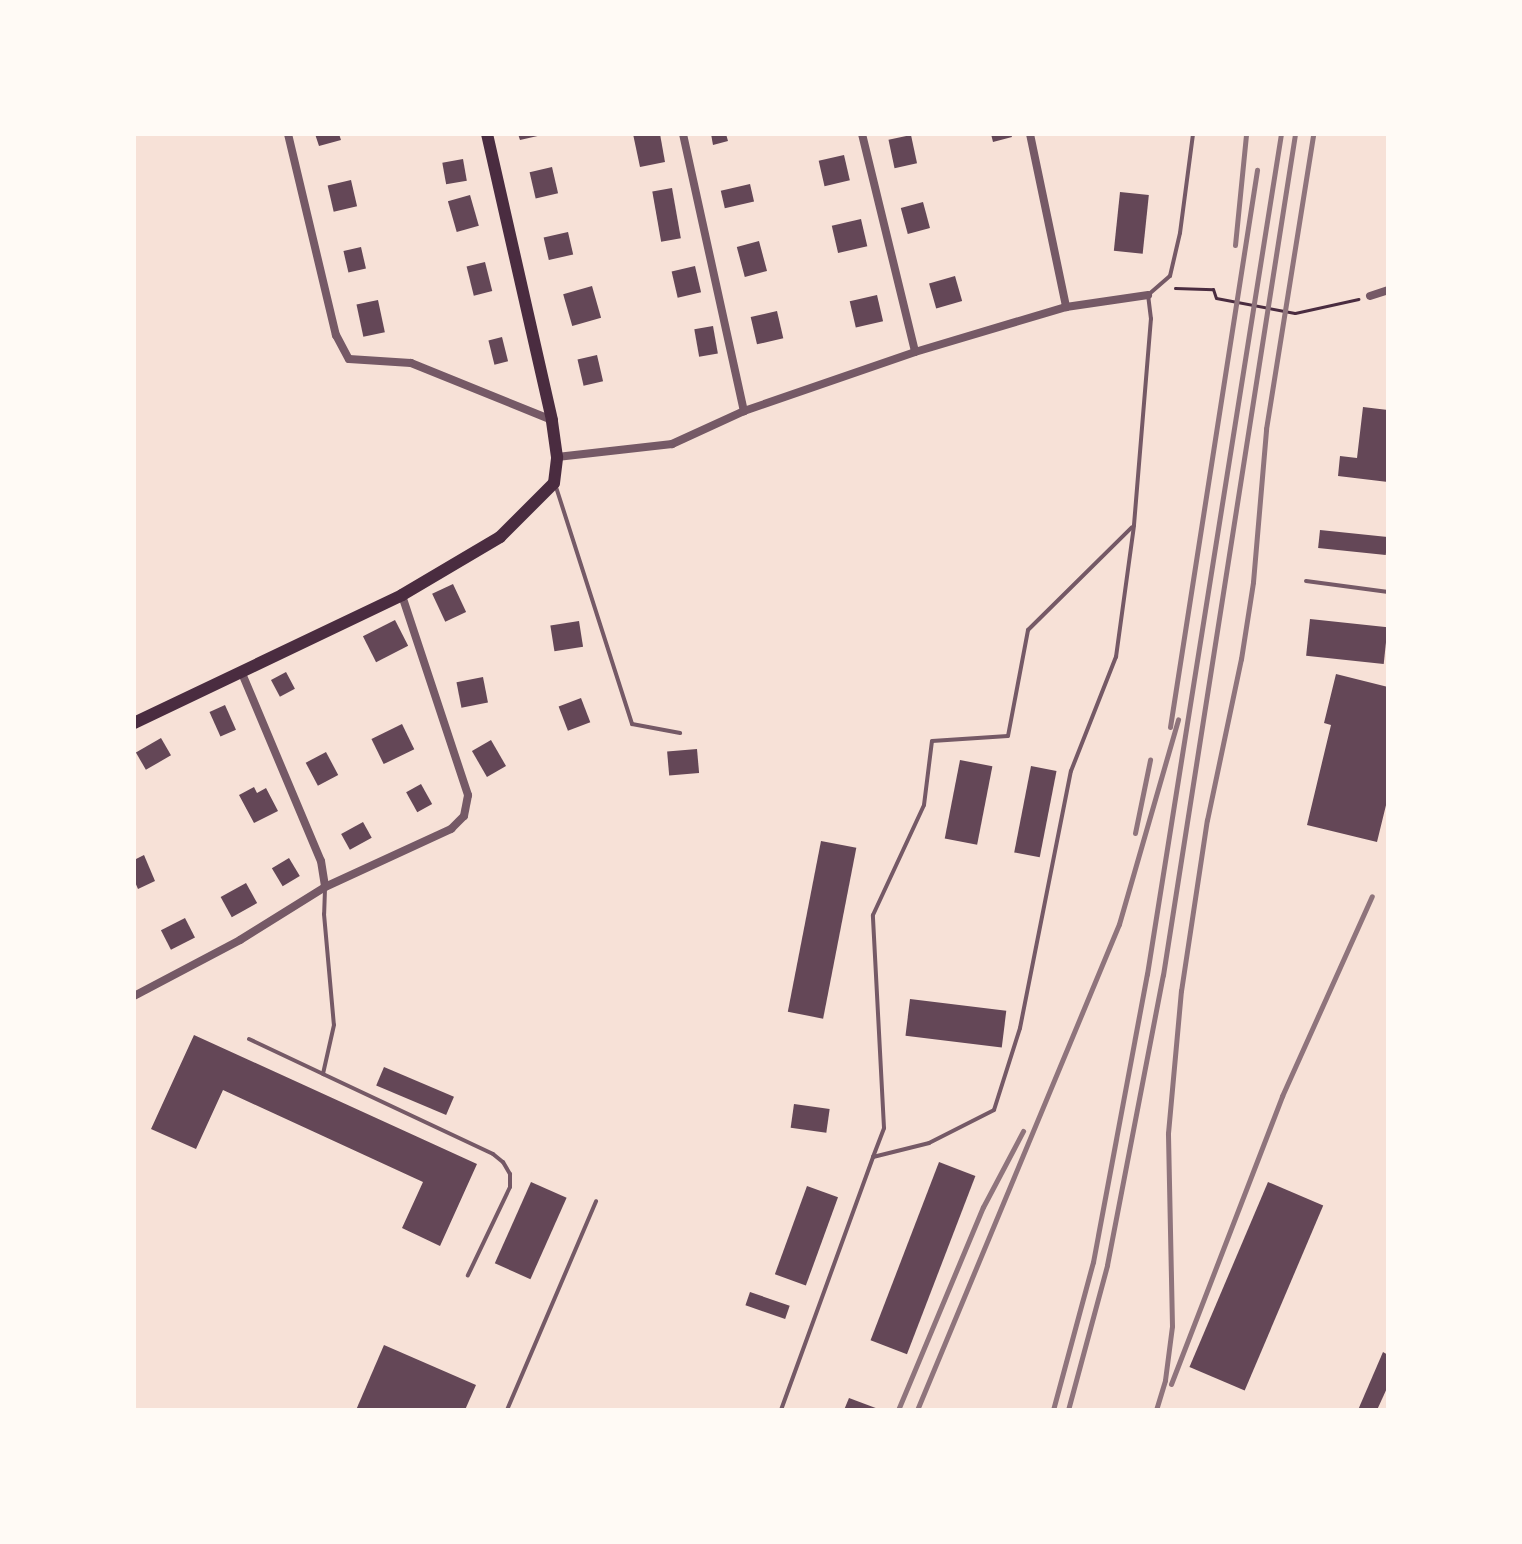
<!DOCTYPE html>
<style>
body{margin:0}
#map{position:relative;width:1522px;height:1544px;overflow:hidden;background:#f7e1d7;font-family:"Sofia Sans Condensed",sans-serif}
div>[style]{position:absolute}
.building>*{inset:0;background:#644757;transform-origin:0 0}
.path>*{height:3px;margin:-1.5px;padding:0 1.5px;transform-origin:1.5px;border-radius:1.5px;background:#4a2c40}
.service>*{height:4px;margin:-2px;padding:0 2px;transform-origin:2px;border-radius:2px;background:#755966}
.minor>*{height:8px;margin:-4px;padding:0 4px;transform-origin:4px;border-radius:4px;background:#755966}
.primary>*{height:12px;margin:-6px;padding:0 6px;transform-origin:6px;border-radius:6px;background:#4a2c40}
.rail>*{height:5px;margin:-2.5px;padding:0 2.5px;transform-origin:2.5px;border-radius:2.5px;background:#8f747c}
span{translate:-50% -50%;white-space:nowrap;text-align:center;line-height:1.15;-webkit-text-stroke:6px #fffaf5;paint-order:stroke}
.frame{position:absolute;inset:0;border:136px solid #fffaf5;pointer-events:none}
</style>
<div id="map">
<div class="building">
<i style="clip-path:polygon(315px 134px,339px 134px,341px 140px,319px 146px)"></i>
<i style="clip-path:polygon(518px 134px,542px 134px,542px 135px,520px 140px)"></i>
<i style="clip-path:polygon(633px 134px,660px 134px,665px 162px,640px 167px)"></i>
<i style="clip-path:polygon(711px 134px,726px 134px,728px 141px,713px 145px)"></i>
<i style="clip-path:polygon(991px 134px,1011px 134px,1012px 137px,993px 142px)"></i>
<i style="left:911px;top:135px;width:29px;height:23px;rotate:78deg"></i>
<i style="left:844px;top:155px;width:26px;height:26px;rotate:77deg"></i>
<i style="left:463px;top:159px;width:22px;height:21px;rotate:80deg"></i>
<i style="left:552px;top:167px;width:27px;height:23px;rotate:77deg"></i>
<i style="left:351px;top:180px;width:27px;height:24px;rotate:77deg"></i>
<i style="left:750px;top:184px;width:18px;height:30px;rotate:77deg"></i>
<i style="left:672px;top:188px;width:51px;height:20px;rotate:80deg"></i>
<i style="left:1120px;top:192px;width:29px;height:59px;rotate:6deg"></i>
<i style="left:470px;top:195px;width:32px;height:23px;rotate:74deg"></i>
<i style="left:923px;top:202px;width:27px;height:23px;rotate:75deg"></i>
<i style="left:861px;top:219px;width:28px;height:30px;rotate:77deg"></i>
<i style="left:568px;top:232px;width:23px;height:25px;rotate:77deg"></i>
<i style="left:759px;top:241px;width:31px;height:23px;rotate:75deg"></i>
<i style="left:361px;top:247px;width:22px;height:18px;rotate:77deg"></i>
<i style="left:485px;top:262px;width:30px;height:19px;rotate:76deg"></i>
<i style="left:695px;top:266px;width:27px;height:24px;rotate:77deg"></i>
<i style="left:955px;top:276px;width:26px;height:27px;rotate:74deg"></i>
<i style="left:592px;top:286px;width:33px;height:30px;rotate:74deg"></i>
<i style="left:877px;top:295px;width:27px;height:28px;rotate:77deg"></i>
<i style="left:378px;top:300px;width:33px;height:22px;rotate:78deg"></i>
<i style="left:777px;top:311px;width:28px;height:27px;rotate:77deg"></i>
<i style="left:713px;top:326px;width:28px;height:19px;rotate:80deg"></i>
<i style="left:502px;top:337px;width:25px;height:14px;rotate:76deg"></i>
<i style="left:597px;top:355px;width:27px;height:20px;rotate:77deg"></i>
<i style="clip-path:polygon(1363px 407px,1388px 410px,1388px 482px,1338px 476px,1340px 456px,1357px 458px)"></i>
<i style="left:1320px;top:530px;width:68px;height:18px;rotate:6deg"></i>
<i style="left:453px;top:584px;width:31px;height:23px;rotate:65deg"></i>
<i style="left:1310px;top:619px;width:78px;height:37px;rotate:6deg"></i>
<i style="left:395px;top:620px;width:29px;height:36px;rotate:63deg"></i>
<i style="left:579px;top:621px;width:26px;height:29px;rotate:81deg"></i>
<i style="left:286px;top:672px;width:19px;height:17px;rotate:62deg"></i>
<i style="clip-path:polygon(1336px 674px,1388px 687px,1388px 797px,1377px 842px,1307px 825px,1331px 725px,1324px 723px)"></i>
<i style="left:483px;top:677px;width:26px;height:27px;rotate:79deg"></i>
<i style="left:581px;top:698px;width:26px;height:24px;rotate:69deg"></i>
<i style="left:225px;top:705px;width:27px;height:17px;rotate:66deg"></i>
<i style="left:402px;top:724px;width:28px;height:34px;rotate:64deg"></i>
<i style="left:161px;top:738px;width:20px;height:29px;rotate:60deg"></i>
<i style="left:491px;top:740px;width:30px;height:22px;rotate:60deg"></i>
<i style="left:697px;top:749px;width:24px;height:30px;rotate:85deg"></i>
<i style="left:326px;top:752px;width:26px;height:23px;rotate:62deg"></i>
<i style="left:960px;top:760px;width:33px;height:80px;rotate:11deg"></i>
<i style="left:1031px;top:766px;width:26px;height:88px;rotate:11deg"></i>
<i style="left:421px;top:784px;width:23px;height:17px;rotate:61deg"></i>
<i style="clip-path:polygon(254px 787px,257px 793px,266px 788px,278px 811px,254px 823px,239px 795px)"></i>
<i style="left:363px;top:822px;width:18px;height:25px;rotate:61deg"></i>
<i style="left:821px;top:841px;width:36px;height:174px;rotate:11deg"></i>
<i style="clip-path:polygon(144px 855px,155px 881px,138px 889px,134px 880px,134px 860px)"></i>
<i style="left:289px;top:858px;width:21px;height:20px;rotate:59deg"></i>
<i style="left:246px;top:883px;width:23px;height:29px;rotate:61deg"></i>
<i style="left:185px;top:918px;width:22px;height:27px;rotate:63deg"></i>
<i style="left:910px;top:999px;width:97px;height:37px;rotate:7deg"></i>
<i style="clip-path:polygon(194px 1035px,477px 1164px,440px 1246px,402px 1228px,423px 1182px,223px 1090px,196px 1149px,151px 1129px)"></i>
<i style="left:384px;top:1067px;width:76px;height:20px;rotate:23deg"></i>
<i style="left:794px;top:1104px;width:36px;height:24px;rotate:8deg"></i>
<i style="left:939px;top:1162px;width:39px;height:191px;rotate:21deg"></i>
<i style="left:531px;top:1182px;width:39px;height:89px;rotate:24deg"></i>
<i style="left:1268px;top:1182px;width:60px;height:201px;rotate:23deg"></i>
<i style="left:807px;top:1186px;width:33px;height:94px;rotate:20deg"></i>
<i style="left:750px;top:1292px;width:42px;height:14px;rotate:19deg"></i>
<i style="clip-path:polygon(384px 1345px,476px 1385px,465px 1410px,356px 1410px)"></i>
<i style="clip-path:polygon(1383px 1352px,1388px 1355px,1388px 1386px,1377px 1410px,1358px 1410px)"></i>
<i style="clip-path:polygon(849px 1398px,881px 1410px,844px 1410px)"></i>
</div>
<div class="path">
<i style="left:1175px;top:288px;width:38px;rotate:2deg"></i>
<i style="left:1213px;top:289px;width:9px;rotate:72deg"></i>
<i style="left:1216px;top:298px;width:80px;rotate:10.8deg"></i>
<i style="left:1295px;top:313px;width:65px;rotate:-12.5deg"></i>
</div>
<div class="service">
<i style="left:556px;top:487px;width:249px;rotate:72.2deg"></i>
<i style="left:632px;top:724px;width:49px;rotate:10.6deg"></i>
<i style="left:1306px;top:581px;width:83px;rotate:7.6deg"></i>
<i style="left:325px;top:889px;width:25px;rotate:92deg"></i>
<i style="left:324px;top:914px;width:111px;rotate:84.9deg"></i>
<i style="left:334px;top:1025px;width:50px;rotate:102.7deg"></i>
<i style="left:323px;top:1074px;width:188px;rotate:25.2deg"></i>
<i style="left:493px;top:1154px;width:13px;rotate:39deg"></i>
<i style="left:503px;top:1162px;width:14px;rotate:60deg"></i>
<i style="left:510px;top:1174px;width:13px;rotate:90deg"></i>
<i style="left:510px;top:1187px;width:98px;rotate:115.5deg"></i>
<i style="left:249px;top:1039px;width:82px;rotate:25.3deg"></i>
<i style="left:873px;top:1157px;width:31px;rotate:-69deg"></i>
<i style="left:884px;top:1128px;width:213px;rotate:-93deg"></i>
<i style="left:873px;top:915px;width:121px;rotate:-65.1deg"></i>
<i style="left:924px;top:805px;width:64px;rotate:-82.9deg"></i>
<i style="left:932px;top:741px;width:76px;rotate:-3.8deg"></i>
<i style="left:1008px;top:736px;width:108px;rotate:-79.3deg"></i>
<i style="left:1028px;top:630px;width:146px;rotate:-44.7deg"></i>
<i style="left:507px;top:1410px;width:227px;rotate:-66.9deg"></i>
<i style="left:781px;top:1410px;width:269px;rotate:-70deg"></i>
<i style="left:873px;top:1157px;width:58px;rotate:-14deg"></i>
<i style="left:929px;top:1143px;width:73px;rotate:-26.9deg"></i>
<i style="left:994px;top:1110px;width:86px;rotate:-72.4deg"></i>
<i style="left:1020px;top:1028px;width:262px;rotate:-78.8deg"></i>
<i style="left:1071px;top:771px;width:123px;rotate:-68.5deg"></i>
<i style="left:1116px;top:657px;width:133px;rotate:-82.2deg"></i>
<i style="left:1134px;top:525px;width:207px;rotate:-85.3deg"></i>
<i style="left:1151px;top:319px;width:24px;rotate:-97deg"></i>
<i style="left:1148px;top:295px;width:29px;rotate:-41deg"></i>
<i style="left:1170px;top:276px;width:44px;rotate:-76.9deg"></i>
<i style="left:1180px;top:233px;width:100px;rotate:-82.5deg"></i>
</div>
<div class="minor">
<i style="left:288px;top:134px;width:207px;rotate:76.6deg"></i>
<i style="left:336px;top:335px;width:27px;rotate:62deg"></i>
<i style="left:349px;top:359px;width:62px;rotate:3.7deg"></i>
<i style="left:411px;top:363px;width:152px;rotate:22deg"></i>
<i style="left:683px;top:134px;width:284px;rotate:77.6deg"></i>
<i style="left:862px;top:134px;width:224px;rotate:76.3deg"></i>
<i style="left:1030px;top:134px;width:177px;rotate:78.2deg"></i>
<i style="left:1370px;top:296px;width:19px;rotate:-18deg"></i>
<i style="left:557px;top:457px;width:116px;rotate:-6.4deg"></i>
<i style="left:672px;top:444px;width:79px;rotate:-24.6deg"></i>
<i style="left:744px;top:411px;width:181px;rotate:-19deg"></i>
<i style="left:915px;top:352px;width:158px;rotate:-16.6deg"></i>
<i style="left:1066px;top:307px;width:83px;rotate:-8.3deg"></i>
<i style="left:241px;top:671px;width:206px;rotate:67.2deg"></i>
<i style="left:321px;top:861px;width:26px;rotate:81deg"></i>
<i style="left:134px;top:996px;width:120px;rotate:-27.8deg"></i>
<i style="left:240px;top:940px;width:100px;rotate:-31.9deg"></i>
<i style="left:325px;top:887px;width:139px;rotate:-24.7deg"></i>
<i style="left:451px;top:829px;width:18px;rotate:-45deg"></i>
<i style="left:464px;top:816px;width:21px;rotate:-79deg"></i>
<i style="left:468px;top:795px;width:211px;rotate:-108.3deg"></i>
</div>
<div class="primary">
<i style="left:134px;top:723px;width:297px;rotate:-25.5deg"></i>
<i style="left:402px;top:595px;width:114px;rotate:-30.6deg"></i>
<i style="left:500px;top:537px;width:76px;rotate:-45deg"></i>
<i style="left:554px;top:483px;width:26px;rotate:-83deg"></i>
<i style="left:557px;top:457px;width:37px;rotate:-98deg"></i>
<i style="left:552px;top:420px;width:293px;rotate:-102.8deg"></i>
</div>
<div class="rail">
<i style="left:1235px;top:245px;width:112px;rotate:-84.3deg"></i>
<i style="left:1170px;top:727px;width:564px;rotate:-81.12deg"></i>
<i style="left:1135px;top:833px;width:75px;rotate:-78.4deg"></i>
<i style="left:1171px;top:1384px;width:309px;rotate:-68.9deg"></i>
<i style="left:1282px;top:1096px;width:219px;rotate:-65.8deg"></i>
<i style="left:898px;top:1410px;width:220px;rotate:-67.3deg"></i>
<i style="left:983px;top:1207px;width:86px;rotate:-62.2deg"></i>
<i style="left:917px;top:1410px;width:526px;rotate:-67.43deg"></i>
<i style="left:1119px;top:924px;width:213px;rotate:-73.9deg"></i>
<i style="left:1053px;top:1410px;width:153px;rotate:-74.9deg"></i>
<i style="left:1093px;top:1262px;width:293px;rotate:-79.4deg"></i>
<i style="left:1147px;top:974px;width:851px;rotate:-80.94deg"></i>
<i style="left:1068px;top:1410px;width:150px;rotate:-74.9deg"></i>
<i style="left:1107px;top:1265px;width:295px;rotate:-79.1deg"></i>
<i style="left:1163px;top:975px;width:851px;rotate:-81.08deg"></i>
<i style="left:1156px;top:1410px;width:31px;rotate:-73deg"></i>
<i style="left:1165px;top:1380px;width:54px;rotate:-82.6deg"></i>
<i style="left:1172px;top:1326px;width:193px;rotate:-91.2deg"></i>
<i style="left:1168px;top:1133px;width:143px;rotate:-84.8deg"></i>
<i style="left:1181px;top:991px;width:173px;rotate:-81.4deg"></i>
<i style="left:1207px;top:820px;width:165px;rotate:-78.1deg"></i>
<i style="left:1241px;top:659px;width:78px;rotate:-81.1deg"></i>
<i style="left:1253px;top:582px;width:154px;rotate:-85.1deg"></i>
<i style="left:1266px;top:429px;width:299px;rotate:-80.9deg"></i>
</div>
<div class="frame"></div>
</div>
